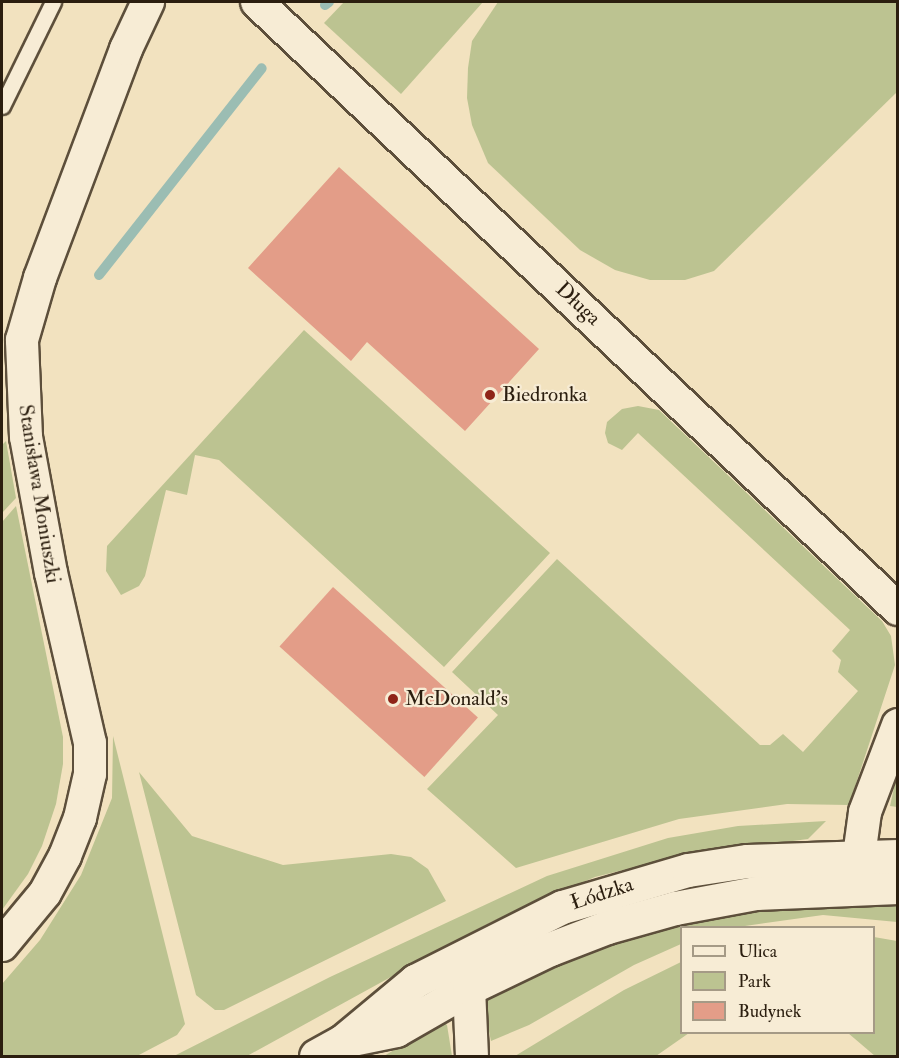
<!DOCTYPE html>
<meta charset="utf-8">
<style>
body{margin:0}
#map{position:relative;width:899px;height:1058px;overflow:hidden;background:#f2e2bf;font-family:"IM FELL Double Pica",serif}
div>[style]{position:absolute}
.green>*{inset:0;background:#bcc391}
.stream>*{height:10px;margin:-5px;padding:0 5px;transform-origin:5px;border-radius:5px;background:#9bbdb3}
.building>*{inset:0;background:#e39d88;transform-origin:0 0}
.roads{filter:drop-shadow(2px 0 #5d4f3b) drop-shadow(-2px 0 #5d4f3b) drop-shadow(0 2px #5d4f3b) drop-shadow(0 -2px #5d4f3b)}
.service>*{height:15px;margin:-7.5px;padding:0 7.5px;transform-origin:7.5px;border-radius:7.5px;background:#f7ecd5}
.minor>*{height:32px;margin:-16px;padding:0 16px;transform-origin:16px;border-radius:16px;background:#f7ecd5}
.secondary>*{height:33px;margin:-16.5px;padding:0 16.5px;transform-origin:16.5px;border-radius:16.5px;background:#f7ecd5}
.dots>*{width:16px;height:16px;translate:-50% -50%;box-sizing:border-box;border:3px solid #f7ecd5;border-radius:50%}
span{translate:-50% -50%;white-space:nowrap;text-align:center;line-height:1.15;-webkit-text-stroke:4.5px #f7ecd5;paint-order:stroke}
.street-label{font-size:21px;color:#2b1e0f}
.poi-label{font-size:21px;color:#2b1e0f}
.left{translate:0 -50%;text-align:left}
.frame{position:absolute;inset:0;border:3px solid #2b1e0f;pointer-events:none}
.legend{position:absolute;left:680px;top:926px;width:195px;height:108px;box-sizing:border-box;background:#f7ecd5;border:2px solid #a59a86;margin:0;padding:8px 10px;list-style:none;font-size:18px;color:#2b1e0f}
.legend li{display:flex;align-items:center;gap:12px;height:30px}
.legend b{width:30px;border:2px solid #a59a86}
</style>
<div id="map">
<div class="green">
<i style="clip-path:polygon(344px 2px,483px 2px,401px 94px,324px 23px)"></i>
<i style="clip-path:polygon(498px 2px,897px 2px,897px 92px,714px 271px,685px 280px,650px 280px,615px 270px,580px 250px,488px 163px,472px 125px,467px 98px,468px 68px,472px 41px)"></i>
<i style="clip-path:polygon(304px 330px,550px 553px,444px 667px,219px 460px,195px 455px,187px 495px,166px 490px,145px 576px,139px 586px,121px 595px,106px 571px,107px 546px)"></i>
<i style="clip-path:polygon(638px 406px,659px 410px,882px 621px,891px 636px,895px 665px,849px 805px,787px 804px,679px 819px,516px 868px,427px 789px,498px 715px,452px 672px,557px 559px,760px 745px,770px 745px,783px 734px,803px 752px,858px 691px,838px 672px,841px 660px,832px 651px,850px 630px,638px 433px,622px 450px,608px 443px,605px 433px,607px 422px,622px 409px)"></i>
<i style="clip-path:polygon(6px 441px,16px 498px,2px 513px,2px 445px)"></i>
<i style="clip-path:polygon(16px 506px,63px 737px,63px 764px,56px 804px,42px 846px,28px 874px,2px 910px,2px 522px)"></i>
<i style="clip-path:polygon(113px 736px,185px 1024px,177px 1035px,137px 1056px,2px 1056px,2px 984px,40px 940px,81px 875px,112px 798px)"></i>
<i style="clip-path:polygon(139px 772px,192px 836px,283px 865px,391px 854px,411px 857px,428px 869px,446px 901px,224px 1010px,215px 1010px,196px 995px)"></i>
<i style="clip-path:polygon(897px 774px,898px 807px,897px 807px,890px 806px)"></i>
<i style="clip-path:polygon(826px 821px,808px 839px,684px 855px,595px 877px,491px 922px,247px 1056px,174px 1056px,330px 977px,547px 876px,668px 838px,738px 826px)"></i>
<i style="clip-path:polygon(897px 904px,897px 922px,823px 915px,738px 927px,682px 928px,681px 944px,634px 965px,529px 1025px,491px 1041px,484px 1007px,490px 994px,643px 931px,787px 905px)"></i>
<i style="clip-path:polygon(874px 937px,897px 941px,897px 1056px,875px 1056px,848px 1033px,874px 1032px)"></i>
<i style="clip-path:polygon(681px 962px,682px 1032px,689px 1033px,656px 1056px,515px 1056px,624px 990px)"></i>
<i style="clip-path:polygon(442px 1021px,447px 1025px,452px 1056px,384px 1056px)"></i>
</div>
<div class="stream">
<i style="left:325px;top:5px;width:5px;rotate:-37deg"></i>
<i style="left:99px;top:275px;width:263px;rotate:-51.8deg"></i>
</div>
<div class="building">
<i style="clip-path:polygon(339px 167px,539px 349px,465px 431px,367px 342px,351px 361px,248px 268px)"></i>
<i style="left:333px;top:587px;width:195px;height:80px;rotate:42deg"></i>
</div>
<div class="roads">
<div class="service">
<i style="left:2px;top:106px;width:116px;rotate:-63.9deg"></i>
</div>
<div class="minor">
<i style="left:257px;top:2px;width:883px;rotate:43.44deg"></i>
<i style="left:859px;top:856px;width:44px;rotate:-82.2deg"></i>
<i style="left:865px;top:812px;width:93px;rotate:-69.2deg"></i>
<i style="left:2px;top:945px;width:67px;rotate:-50.4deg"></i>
<i style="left:45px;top:893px;width:42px;rotate:-61.6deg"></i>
<i style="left:65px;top:856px;width:41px;rotate:-68.5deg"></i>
<i style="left:80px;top:818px;width:45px;rotate:-77.2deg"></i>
<i style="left:90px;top:774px;width:31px;rotate:-90deg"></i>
<i style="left:90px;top:743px;width:174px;rotate:-102.9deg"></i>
<i style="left:51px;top:573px;width:138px;rotate:-100.4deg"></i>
<i style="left:26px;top:437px;width:97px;rotate:-92.4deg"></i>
<i style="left:22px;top:340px;width:65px;rotate:-73.8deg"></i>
<i style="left:40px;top:278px;width:245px;rotate:-69.4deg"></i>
<i style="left:126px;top:49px;width:52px;rotate:-64.9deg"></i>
<i style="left:469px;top:988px;width:68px;rotate:87.5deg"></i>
</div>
<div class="secondary">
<i style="left:347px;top:1040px;width:50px;rotate:-11.5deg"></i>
<i style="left:396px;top:1030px;width:84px;rotate:-29.9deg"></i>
<i style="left:469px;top:988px;width:90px;rotate:-25.7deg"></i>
<i style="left:550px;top:949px;width:61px;rotate:-21.1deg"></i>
<i style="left:607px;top:927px;width:71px;rotate:-15.6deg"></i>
<i style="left:675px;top:908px;width:82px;rotate:-10.5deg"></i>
<i style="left:756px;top:893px;width:142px;rotate:-2.4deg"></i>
<i style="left:316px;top:1056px;width:31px;rotate:-29deg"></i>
<i style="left:343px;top:1041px;width:94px;rotate:-39.8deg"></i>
<i style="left:415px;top:981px;width:165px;rotate:-26.7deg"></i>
<i style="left:562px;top:907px;width:131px;rotate:-16.4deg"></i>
<i style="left:688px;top:870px;width:60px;rotate:-8.7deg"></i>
<i style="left:747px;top:861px;width:151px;rotate:-1.9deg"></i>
</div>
</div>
<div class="dots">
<i style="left:490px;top:395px;background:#8f2418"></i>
<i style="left:393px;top:699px;background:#8f2418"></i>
</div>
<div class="street-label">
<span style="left:578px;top:304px;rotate:43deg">Długa</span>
<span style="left:39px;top:494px;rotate:81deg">Stanisława Moniuszki</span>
<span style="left:602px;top:894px;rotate:-18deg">Łódzka</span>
</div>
<div class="poi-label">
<span class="left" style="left:502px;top:395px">Biedronka</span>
<span class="left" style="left:405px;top:699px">McDonald's</span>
</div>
<div class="frame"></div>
<ul class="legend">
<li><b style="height:8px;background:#f7ecd5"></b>Ulica</li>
<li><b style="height:16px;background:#bcc391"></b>Park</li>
<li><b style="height:16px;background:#e39d88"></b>Budynek</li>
</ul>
</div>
